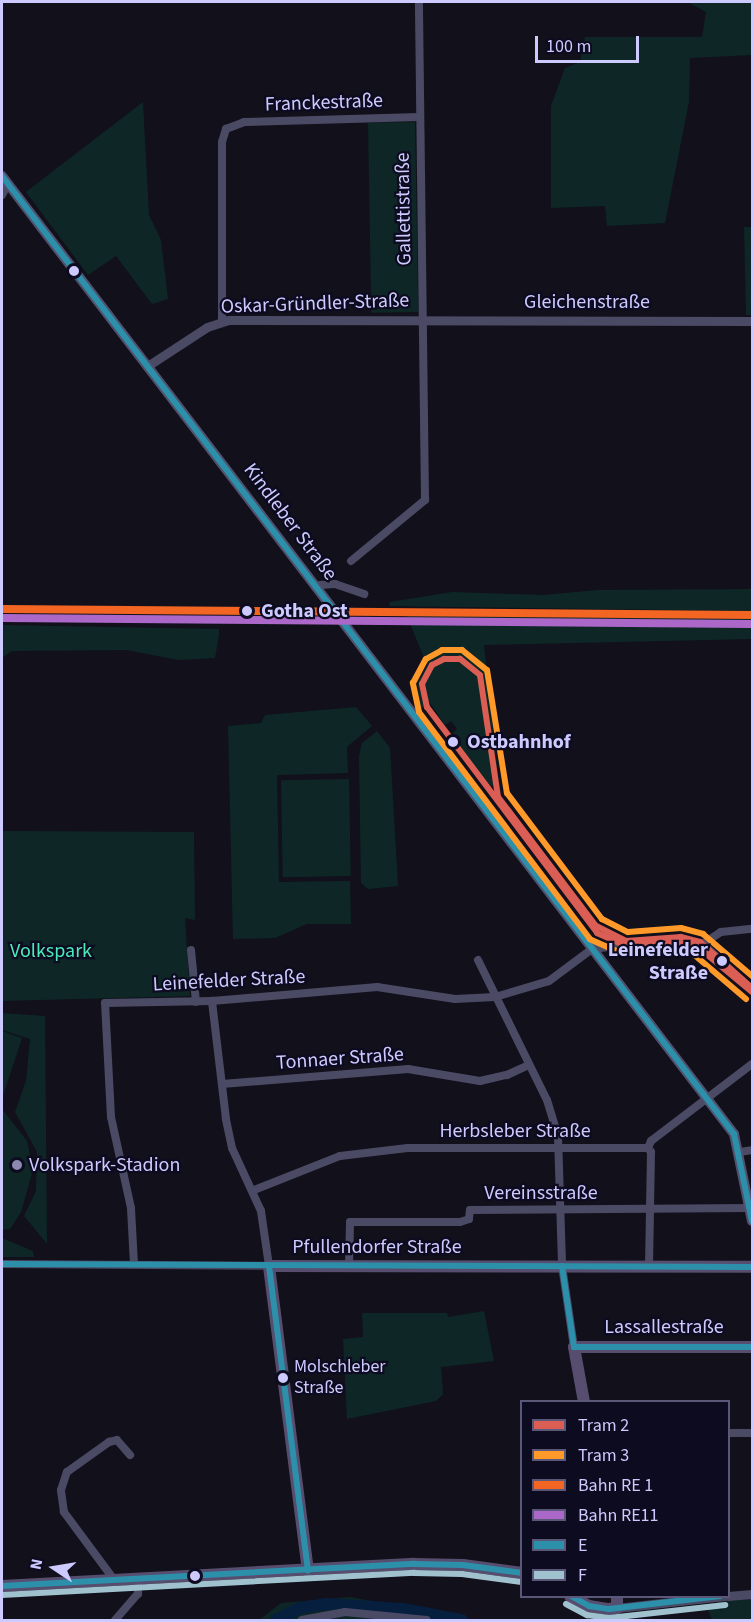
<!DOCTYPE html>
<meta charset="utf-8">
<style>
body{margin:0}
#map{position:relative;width:754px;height:1622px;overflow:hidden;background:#11101b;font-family:"Source Sans 3",sans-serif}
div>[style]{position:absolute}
.green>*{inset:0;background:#0e2726;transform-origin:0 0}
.river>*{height:12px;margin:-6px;padding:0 6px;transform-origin:6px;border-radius:6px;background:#071f3f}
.minor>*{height:8px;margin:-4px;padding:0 4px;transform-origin:4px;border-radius:4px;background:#4a4a65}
.tertiary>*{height:9px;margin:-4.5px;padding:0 4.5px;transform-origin:4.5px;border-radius:4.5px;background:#4a4a65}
.secondary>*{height:10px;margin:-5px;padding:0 5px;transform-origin:5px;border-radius:5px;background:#51516f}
.primary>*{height:12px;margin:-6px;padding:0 6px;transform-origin:6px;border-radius:6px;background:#574d6e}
.bus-1>*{height:6px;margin:-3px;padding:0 3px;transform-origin:3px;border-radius:3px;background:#2d90aa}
.bus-2>*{height:6px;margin:-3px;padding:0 3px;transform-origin:3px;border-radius:3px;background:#a0c1ce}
.rail-1>*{height:8px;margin:-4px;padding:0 4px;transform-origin:4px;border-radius:4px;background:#f26522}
.rail-2>*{height:8px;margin:-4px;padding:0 4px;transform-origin:4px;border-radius:4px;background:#ac68c9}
.tram-1>*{height:6px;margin:-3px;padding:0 3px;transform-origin:3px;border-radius:3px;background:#db5e55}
.tram-2>*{height:6px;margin:-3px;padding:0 3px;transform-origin:3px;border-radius:3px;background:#ff9929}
.dots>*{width:16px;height:16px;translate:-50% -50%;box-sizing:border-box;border:3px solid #0d0b20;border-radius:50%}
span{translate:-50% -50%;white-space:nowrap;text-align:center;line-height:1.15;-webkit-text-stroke:4.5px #0d0b20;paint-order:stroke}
.bus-label{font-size:18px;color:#cdcaff}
.left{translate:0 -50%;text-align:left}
.street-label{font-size:20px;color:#cdcaff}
.stop-label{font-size:20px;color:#cdcaff;font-weight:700}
.right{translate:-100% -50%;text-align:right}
.park-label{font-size:20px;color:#4beab9}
.poi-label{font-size:20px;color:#cdcaff}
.frame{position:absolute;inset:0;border:3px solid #cdcaff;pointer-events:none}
.legend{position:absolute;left:520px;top:1400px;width:210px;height:198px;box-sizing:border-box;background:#0d0b20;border:2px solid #5a5779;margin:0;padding:8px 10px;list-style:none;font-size:18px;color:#cdcaff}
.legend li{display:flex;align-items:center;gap:12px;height:30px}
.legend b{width:30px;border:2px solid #5a5779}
.north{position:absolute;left:24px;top:1538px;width:60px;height:60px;-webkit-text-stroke:4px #0d0b20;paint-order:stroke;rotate:282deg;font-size:16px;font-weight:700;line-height:24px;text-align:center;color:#cdcaff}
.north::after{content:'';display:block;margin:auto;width:21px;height:27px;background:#cdcaff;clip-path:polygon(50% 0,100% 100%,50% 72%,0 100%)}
.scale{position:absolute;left:535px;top:36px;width:104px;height:27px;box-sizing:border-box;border:3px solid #cdcaff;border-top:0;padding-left:8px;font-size:18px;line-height:21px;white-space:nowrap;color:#cdcaff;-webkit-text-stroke:4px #0d0b20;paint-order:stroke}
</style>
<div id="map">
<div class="green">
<i style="clip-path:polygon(687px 2px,752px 2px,752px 55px,690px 58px,689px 102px,665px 223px,607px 226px,605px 206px,551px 208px,551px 106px,565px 68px,580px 62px,585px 37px,702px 37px,706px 12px)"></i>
<i style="clip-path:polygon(143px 102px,149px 215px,161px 240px,168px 299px,152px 304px,116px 256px,88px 275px,26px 192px)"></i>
<i style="left:415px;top:122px;width:190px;height:47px;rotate:89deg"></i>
<i style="clip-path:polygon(744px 227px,752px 227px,752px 315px,746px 315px)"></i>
<i style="clip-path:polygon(752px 589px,752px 611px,389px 606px,390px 602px,452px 592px,543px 595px,598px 590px)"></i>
<i style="clip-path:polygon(406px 614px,752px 619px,752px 639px,484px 645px,499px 785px,488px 786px,451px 735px,457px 729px,451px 721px,445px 725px,430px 703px,422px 708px,412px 695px,418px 691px,418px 681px,427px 665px)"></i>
<i style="clip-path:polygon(2px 625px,219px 629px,219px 635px,215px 658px,178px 660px,127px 650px,12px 651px,2px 658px)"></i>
<i style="clip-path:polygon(356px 707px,372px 726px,347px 747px,348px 773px,277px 775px,279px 882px,350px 881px,351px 924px,307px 924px,275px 938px,233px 939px,228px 726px,261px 723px,265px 715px)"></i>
<i style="clip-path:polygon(377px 731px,390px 748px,398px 886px,368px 889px,361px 883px,359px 756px,362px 743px)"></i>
<i style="left:349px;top:779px;width:97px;height:68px;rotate:89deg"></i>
<i style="clip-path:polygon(2px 831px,194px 832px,195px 920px,185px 918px,190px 996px,2px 1001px)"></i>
<i style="clip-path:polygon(2px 1013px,45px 1016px,47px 1244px,24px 1216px,36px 1191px,37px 1152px,15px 1112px,26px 1081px,30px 1039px,2px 1030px)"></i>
<i style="clip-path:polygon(2px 1031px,22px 1038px,3px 1096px,2px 1095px)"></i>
<i style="clip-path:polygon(2px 1109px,27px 1141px,33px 1170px,21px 1212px,10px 1229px,2px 1230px)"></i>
<i style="clip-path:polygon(2px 1238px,33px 1251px,34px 1257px,2px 1257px)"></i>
<i style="clip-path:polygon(484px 1311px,494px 1361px,441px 1367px,443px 1394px,436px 1401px,347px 1419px,343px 1339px,363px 1337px,362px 1313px,447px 1313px,448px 1317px)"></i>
<i style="clip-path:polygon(350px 1597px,476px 1620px,204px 1620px,259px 1620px,281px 1603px)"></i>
<i style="clip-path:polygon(752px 1599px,752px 1620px,712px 1620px,706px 1605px,713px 1603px,723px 1612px,717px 1602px)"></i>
</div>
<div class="river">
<i style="left:276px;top:1620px;width:28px;rotate:-26deg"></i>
<i style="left:301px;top:1608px;width:25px;rotate:-9deg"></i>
<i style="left:326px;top:1604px;width:77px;rotate:3.7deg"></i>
<i style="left:403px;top:1609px;width:60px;rotate:10.6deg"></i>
</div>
<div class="minor">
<i style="left:2px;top:195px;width:13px;rotate:-61deg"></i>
<i style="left:222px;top:321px;width:179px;rotate:-90deg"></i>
<i style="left:222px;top:142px;width:14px;rotate:-73deg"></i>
<i style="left:226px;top:129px;width:19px;rotate:-21deg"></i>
<i style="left:244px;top:122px;width:175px;rotate:-1.6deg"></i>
<i style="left:351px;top:561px;width:96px;rotate:-39.5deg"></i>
<i style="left:425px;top:500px;width:498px;rotate:-90.7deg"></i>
<i style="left:320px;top:585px;width:15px;rotate:-4deg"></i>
<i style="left:335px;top:584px;width:31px;rotate:19deg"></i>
<i style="left:701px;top:945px;width:24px;rotate:-33deg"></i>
<i style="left:721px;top:932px;width:31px;rotate:-6deg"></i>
<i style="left:191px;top:950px;width:52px;rotate:84.5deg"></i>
<i style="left:478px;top:960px;width:156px;rotate:63.8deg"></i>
<i style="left:547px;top:1100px;width:38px;rotate:73deg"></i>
<i style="left:558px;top:1136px;width:130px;rotate:88.2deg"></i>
<i style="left:562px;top:1266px;width:82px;rotate:81.6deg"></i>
<i style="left:222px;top:1084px;width:187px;rotate:-4.6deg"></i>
<i style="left:408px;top:1069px;width:73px;rotate:9.5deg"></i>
<i style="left:480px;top:1081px;width:28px;rotate:-13deg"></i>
<i style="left:507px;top:1075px;width:23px;rotate:-25deg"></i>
<i style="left:648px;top:1148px;width:5px;rotate:53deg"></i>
<i style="left:651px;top:1152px;width:115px;rotate:91deg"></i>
<i style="left:740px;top:1152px;width:12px;rotate:-9deg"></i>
<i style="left:254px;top:1190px;width:92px;rotate:-21.6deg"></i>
<i style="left:340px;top:1156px;width:68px;rotate:-6.7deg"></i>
<i style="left:408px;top:1148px;width:240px"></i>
<i style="left:648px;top:1148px;width:8px;rotate:-67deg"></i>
<i style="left:651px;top:1141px;width:127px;rotate:-37.3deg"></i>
<i style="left:2px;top:1264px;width:267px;rotate:0.4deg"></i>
<i style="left:269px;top:1266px;width:56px;rotate:-98.3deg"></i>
<i style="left:261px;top:1211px;width:69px;rotate:-114.7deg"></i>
<i style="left:232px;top:1148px;width:30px;rotate:-102deg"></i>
<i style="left:226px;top:1119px;width:119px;rotate:-96.8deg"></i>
<i style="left:134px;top:1264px;width:56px;rotate:-93.1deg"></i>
<i style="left:131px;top:1208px;width:93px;rotate:-102.4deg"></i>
<i style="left:111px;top:1117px;width:114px;rotate:-93deg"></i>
<i style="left:105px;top:1003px;width:107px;rotate:-1.1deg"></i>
<i style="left:212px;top:1001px;width:166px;rotate:-4.8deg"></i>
<i style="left:377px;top:987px;width:79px;rotate:8.7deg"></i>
<i style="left:455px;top:999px;width:40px;rotate:-2.9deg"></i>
<i style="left:495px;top:997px;width:56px;rotate:-16.5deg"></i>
<i style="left:549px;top:981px;width:54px;rotate:-36.7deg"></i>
<i style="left:592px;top:949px;width:82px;rotate:-7deg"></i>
<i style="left:673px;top:939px;width:35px;rotate:15deg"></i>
<i style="left:707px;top:948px;width:62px;rotate:43deg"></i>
<i style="left:349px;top:1267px;width:45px;rotate:-88.7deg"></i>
<i style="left:350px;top:1222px;width:110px"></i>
<i style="left:460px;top:1222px;width:9px;rotate:-18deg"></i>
<i style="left:469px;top:1219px;width:9px;rotate:-84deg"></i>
<i style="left:470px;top:1210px;width:280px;rotate:-0.4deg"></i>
<i style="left:728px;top:1433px;width:24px"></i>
<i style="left:115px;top:1581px;width:86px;rotate:-126.5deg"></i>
<i style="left:64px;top:1512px;width:22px;rotate:-98deg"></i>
<i style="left:61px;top:1490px;width:19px;rotate:-72deg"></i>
<i style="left:67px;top:1472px;width:52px;rotate:-35.5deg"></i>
<i style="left:109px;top:1442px;width:8px;rotate:-14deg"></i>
<i style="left:117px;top:1440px;width:20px;rotate:49deg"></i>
<i style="left:115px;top:1620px;width:35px;rotate:-49deg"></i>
<i style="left:138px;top:1594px;width:14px;rotate:-90deg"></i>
<i style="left:302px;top:1620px;width:44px;rotate:-10.5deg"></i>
<i style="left:345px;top:1612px;width:82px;rotate:5.6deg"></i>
</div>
<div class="tertiary">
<i style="left:149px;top:365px;width:69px;rotate:-33.2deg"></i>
<i style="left:207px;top:327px;width:22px;rotate:-18deg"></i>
<i style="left:228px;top:320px;width:524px;rotate:0.11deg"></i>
<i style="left:728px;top:1596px;width:24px;rotate:-5deg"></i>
<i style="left:617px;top:1608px;width:108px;rotate:-6.4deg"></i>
</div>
<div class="secondary">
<i style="left:2px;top:176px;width:1206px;rotate:52.62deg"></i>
<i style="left:734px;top:1134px;width:89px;rotate:78.3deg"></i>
</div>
<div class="primary">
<i style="left:584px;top:1402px;width:56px;rotate:-100.3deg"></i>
<i style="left:574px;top:1347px;width:178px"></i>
<i style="left:308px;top:1571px;width:307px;rotate:-97.3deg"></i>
<i style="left:269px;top:1266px;width:483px;rotate:0.1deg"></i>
<i style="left:2px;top:1586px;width:413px;rotate:-3.1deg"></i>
<i style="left:414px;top:1564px;width:49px;rotate:1.2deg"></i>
<i style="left:463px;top:1565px;width:60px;rotate:7.7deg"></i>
<i style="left:570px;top:1596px;width:21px;rotate:28deg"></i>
<i style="left:589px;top:1606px;width:20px;rotate:9deg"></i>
<i style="left:609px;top:1609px;width:8px;rotate:-7deg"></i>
<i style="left:617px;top:1608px;width:12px;rotate:-90deg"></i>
</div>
<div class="bus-1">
<i style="left:2px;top:176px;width:1206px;rotate:52.62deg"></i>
<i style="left:734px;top:1134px;width:89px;rotate:78.3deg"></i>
<i style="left:2px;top:1264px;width:750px;rotate:0.23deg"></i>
<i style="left:269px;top:1266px;width:307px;rotate:82.7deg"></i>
<i style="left:562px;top:1266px;width:82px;rotate:81.6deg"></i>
<i style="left:574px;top:1347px;width:178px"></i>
<i style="left:2px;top:1586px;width:413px;rotate:-3.1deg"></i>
<i style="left:414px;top:1564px;width:49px;rotate:1.2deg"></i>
<i style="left:463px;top:1565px;width:60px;rotate:7.7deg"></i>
<i style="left:571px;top:1596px;width:21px;rotate:29deg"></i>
<i style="left:589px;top:1606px;width:20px;rotate:9deg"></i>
<i style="left:609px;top:1609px;width:112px;rotate:-6.7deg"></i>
</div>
<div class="bus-2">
<i style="left:2px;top:1595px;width:413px;rotate:-3.1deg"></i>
<i style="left:414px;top:1573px;width:48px;rotate:1.2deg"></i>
<i style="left:462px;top:1574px;width:60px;rotate:7.7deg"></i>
<i style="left:566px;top:1604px;width:24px;rotate:28deg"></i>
<i style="left:587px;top:1615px;width:22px;rotate:8deg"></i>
<i style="left:609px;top:1618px;width:117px;rotate:-6.4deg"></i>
</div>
<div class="rail-1">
<i style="left:2px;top:609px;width:750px;rotate:0.46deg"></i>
</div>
<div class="rail-2">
<i style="left:2px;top:618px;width:750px;rotate:0.46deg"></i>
</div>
<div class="tram-1">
<i style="left:752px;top:988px;width:69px;rotate:-138.5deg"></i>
<i style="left:700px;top:942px;width:20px;rotate:-165deg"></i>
<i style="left:681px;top:937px;width:55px;rotate:175.8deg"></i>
<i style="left:626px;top:941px;width:34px;rotate:-153deg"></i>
<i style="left:596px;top:926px;width:162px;rotate:-127.2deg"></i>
<i style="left:498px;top:797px;width:123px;rotate:-98.4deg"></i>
<i style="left:480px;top:675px;width:26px;rotate:-141deg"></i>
<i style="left:460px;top:659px;width:16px;rotate:180deg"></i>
<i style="left:444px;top:659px;width:13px;rotate:153deg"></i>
<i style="left:432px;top:665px;width:21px;rotate:118deg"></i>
<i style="left:422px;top:684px;width:24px;rotate:78deg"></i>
<i style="left:427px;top:707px;width:283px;rotate:53deg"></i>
<i style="left:597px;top:933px;width:27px;rotate:24deg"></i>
<i style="left:622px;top:944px;width:71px;rotate:-0.8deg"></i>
<i style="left:693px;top:943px;width:77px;rotate:39.7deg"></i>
</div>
<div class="tram-2">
<i style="left:746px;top:999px;width:72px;rotate:-139.5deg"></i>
<i style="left:691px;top:952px;width:70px;rotate:179.2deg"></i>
<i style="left:621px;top:953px;width:34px;rotate:-156deg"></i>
<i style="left:590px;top:939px;width:284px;rotate:-127deg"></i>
<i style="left:419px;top:712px;width:30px;rotate:-102deg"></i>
<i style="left:413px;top:683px;width:27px;rotate:-62deg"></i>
<i style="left:426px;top:659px;width:18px;rotate:-29deg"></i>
<i style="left:442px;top:650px;width:20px"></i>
<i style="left:462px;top:650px;width:32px;rotate:39deg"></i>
<i style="left:487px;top:670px;width:125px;rotate:80.8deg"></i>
<i style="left:507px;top:793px;width:158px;rotate:53deg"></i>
<i style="left:602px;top:919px;width:29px;rotate:27deg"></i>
<i style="left:628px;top:932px;width:53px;rotate:-4.3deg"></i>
<i style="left:681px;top:928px;width:23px;rotate:15deg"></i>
<i style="left:703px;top:934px;width:65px;rotate:40.6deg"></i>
</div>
<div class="dots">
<i style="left:74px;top:271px;background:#cdcaff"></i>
<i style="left:247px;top:611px;background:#cdcaff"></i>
<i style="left:453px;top:742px;background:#cdcaff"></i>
<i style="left:722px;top:961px;background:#cdcaff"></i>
<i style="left:17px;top:1165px;background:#8b89af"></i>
<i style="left:283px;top:1378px;background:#cdcaff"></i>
<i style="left:195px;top:1576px;background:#cdcaff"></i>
</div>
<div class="bus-label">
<span class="left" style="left:294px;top:1378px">Molschleber<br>Straße</span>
</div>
<div class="street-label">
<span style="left:324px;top:103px;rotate:-2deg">Franckestraße</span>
<span style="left:404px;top:209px;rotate:-91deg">Gallettistraße</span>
<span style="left:587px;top:302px">Gleichenstraße</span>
<span style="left:315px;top:304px;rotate:-2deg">Oskar-Gründler-Straße</span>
<span style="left:290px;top:522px;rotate:53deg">Kindleber Straße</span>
<span style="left:229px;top:981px;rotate:-3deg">Leinefelder Straße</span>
<span style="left:340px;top:1059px;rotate:-4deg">Tonnaer Straße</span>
<span style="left:515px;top:1131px">Herbsleber Straße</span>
<span style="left:541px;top:1193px">Vereinsstraße</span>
<span style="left:377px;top:1247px">Pfullendorfer Straße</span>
<span style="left:664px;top:1327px">Lassallestraße</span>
</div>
<div class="stop-label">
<span class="left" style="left:261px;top:611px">Gotha Ost</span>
<span class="left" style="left:467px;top:742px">Ostbahnhof</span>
<span class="right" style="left:708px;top:962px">Leinefelder<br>Straße</span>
</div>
<div class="park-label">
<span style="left:51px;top:951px">Volkspark</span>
</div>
<div class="poi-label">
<span class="left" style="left:29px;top:1165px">Volkspark-Stadion</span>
</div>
<div class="frame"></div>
<ul class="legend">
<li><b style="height:8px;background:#db5e55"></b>Tram 2</li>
<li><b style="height:8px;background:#ff9929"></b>Tram 3</li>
<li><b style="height:8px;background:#f26522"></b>Bahn RE 1</li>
<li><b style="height:8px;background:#ac68c9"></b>Bahn RE11</li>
<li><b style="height:8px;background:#2d90aa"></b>E</li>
<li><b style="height:8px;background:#a0c1ce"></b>F</li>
</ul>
<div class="north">N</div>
<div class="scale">100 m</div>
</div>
